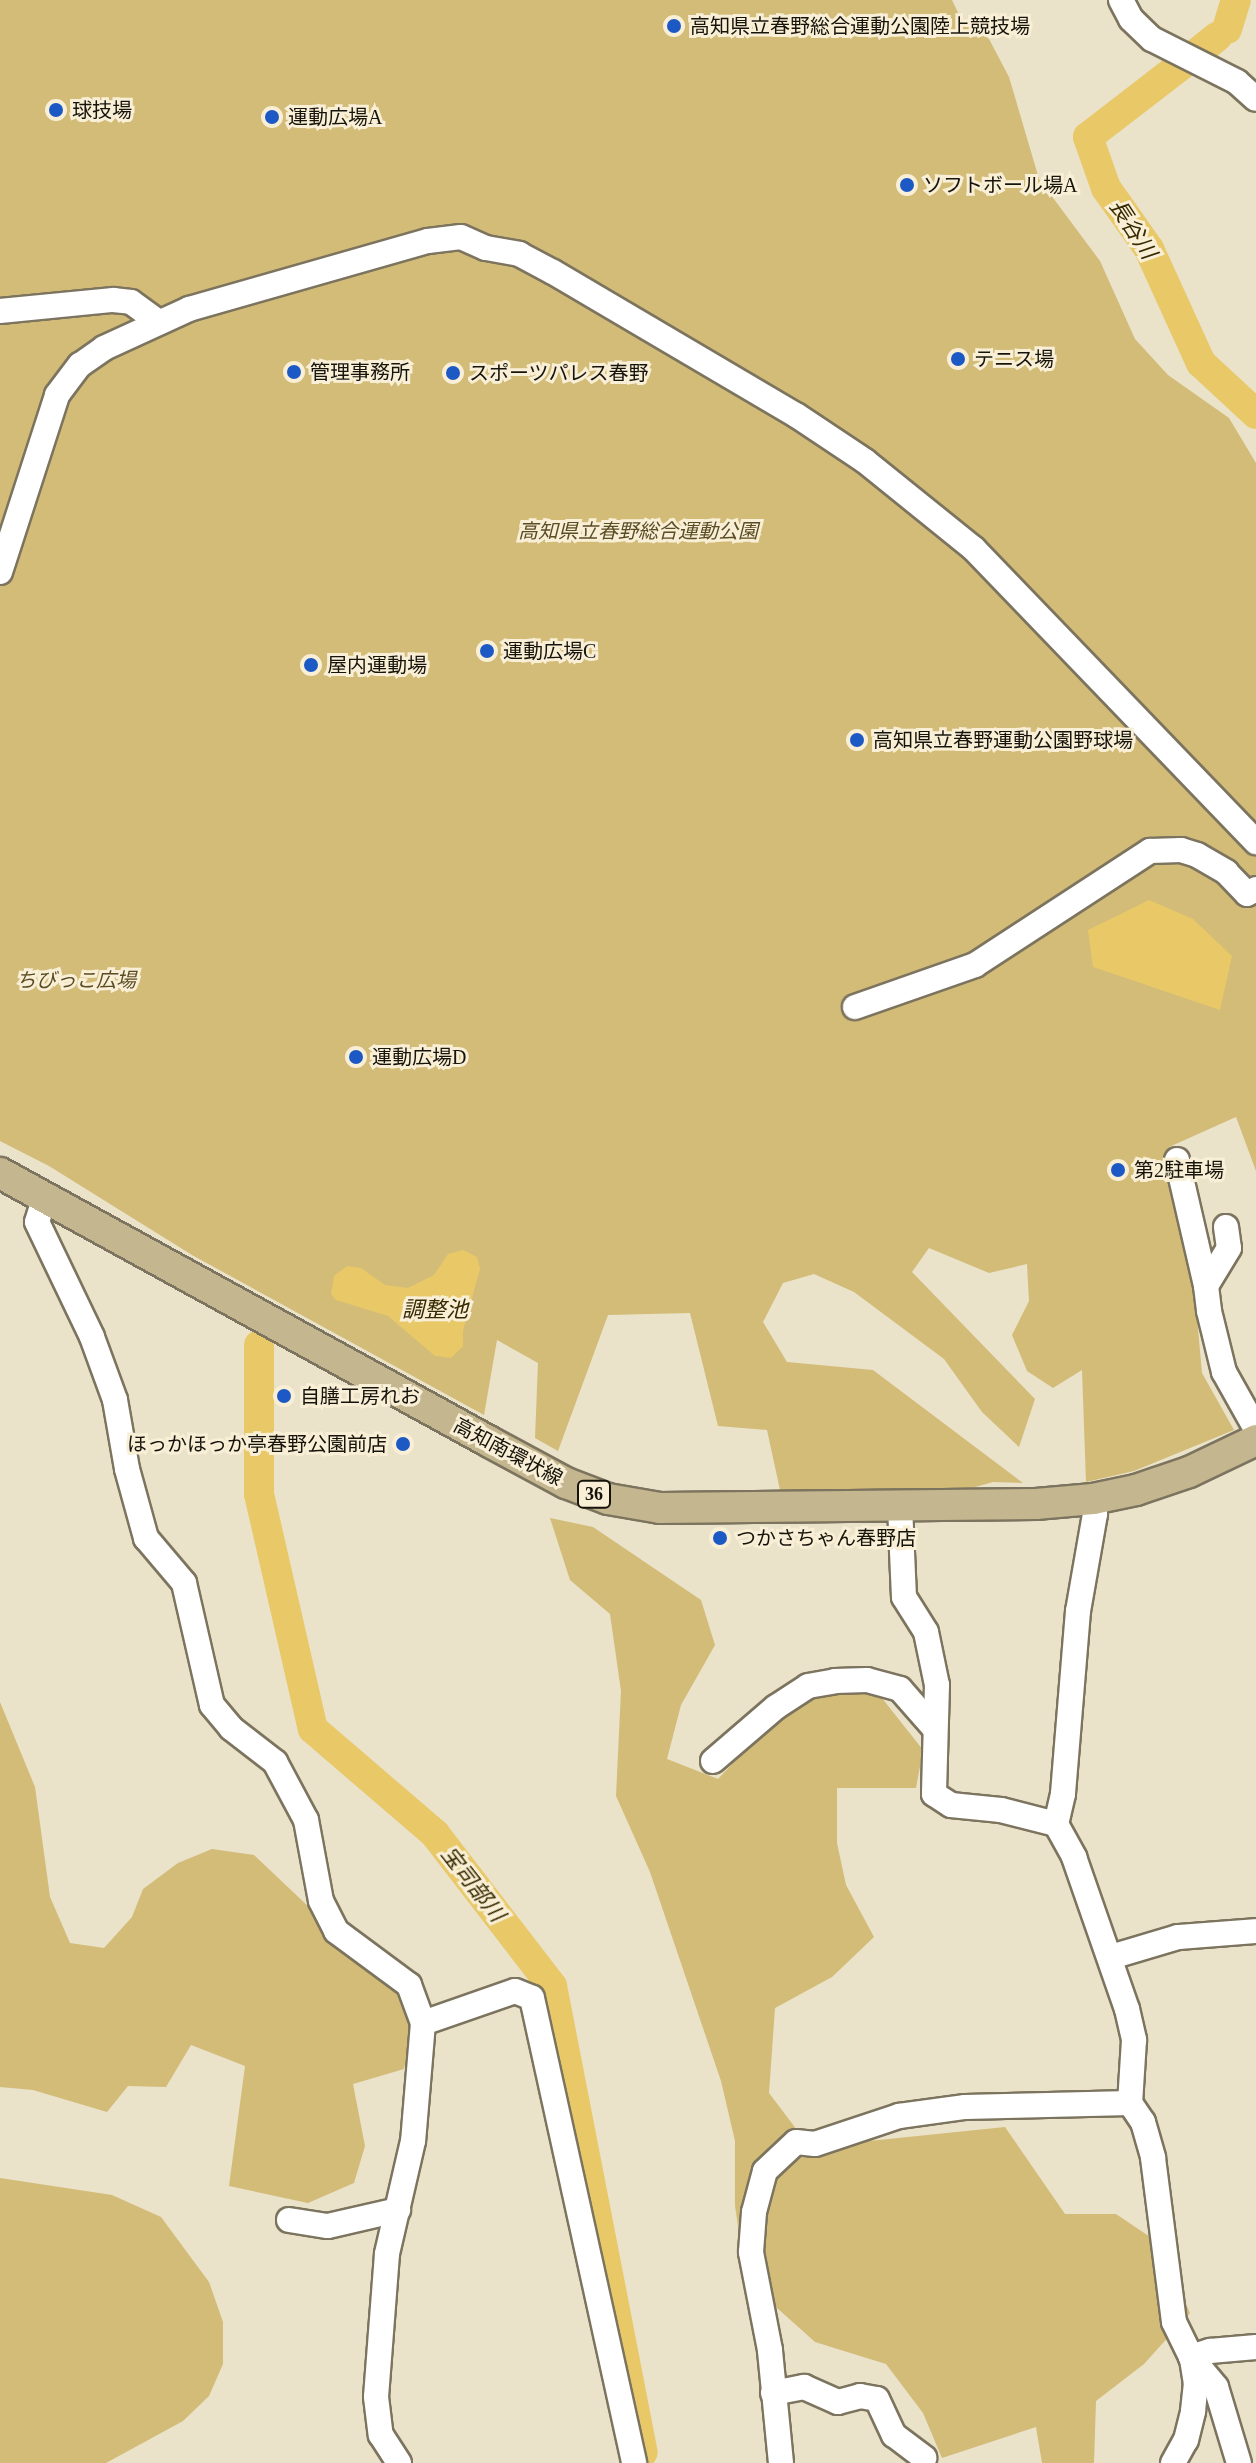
<!DOCTYPE html>
<meta charset="utf-8">
<style>
body{margin:0}
#map{position:relative;width:1256px;height:2463px;overflow:hidden;background:#eae2c9;font-family:"Times New Roman","Noto Sans JP",serif}
div>[style]{position:absolute}
.green>*{inset:0;background:#d3bc78}
.water>*{inset:0;background:#e8c867}
.river>*{height:30px;margin:-15px;padding:0 15px;transform-origin:15px;border-radius:15px;background:#e8c867}
.roads{filter:drop-shadow(2px 0 #7c745e) drop-shadow(-2px 0 #7c745e) drop-shadow(0 2px #7c745e) drop-shadow(0 -2px #7c745e)}
.minor>*{height:24px;margin:-12px;padding:0 12px;transform-origin:12px;border-radius:12px;background:#fff}
.major>*{height:30px;margin:-15px;padding:0 15px;transform-origin:15px;border-radius:15px;background:#c4b68e}
.dots>*{width:22px;height:22px;translate:-50% -50%;box-sizing:border-box;border:4px solid #f8efd6;border-radius:50%}
span{translate:-50% -50%;white-space:nowrap;text-align:center;line-height:1.15;-webkit-text-stroke:6px #f8efd6;paint-order:stroke}
.shield-label span{padding:2px 6px;background:#f8efd6;border:2px solid;border-radius:6px;-webkit-text-stroke-width:0}
.shield-label{font-size:18px;color:#16130b;font-weight:700}
.poi-label{font-size:20px;color:#16130b}
.left{translate:0 -50%;text-align:left}
.right{translate:-100% -50%;text-align:right}
.park-label{font-size:20px;color:#5a4d24;font-style:italic}
.street-label{font-size:20px;color:#16130b}
.water-label{font-size:22px;color:#372a00;font-style:italic}
</style>
<div id="map">
<div class="green">
<i style="clip-path:polygon(0 0,952px 0,961px 19px,989px 39px,1009px 77px,1039px 179px,1100px 261px,1135px 339px,1168px 375px,1229px 418px,1256px 463px,1256px 1171px,1236px 1117px,1169px 1147px,1189px 1230px,1202px 1373px,1234px 1430px,1134px 1471px,1086px 1482px,1082px 1370px,1053px 1388px,1027px 1371px,1012px 1335px,1029px 1301px,1027px 1264px,989px 1273px,929px 1248px,912px 1272px,1035px 1399px,1019px 1447px,982px 1412px,944px 1359px,854px 1292px,814px 1274px,783px 1283px,763px 1322px,787px 1362px,873px 1370px,1023px 1483px,993px 1482px,954px 1493px,780px 1490px,767px 1430px,718px 1426px,690px 1313px,608px 1315px,558px 1451px,535px 1438px,538px 1363px,497px 1340px,484px 1415px,192px 1255px,49px 1166px,0 1141px)"></i>
<i style="clip-path:polygon(550px 1518px,593px 1527px,701px 1600px,715px 1645px,681px 1705px,667px 1759px,718px 1779px,766px 1728px,806px 1694px,874px 1688px,923px 1750px,916px 1788px,837px 1788px,837px 1843px,846px 1885px,874px 1937px,832px 1977px,775px 2008px,769px 2093px,803px 2138px,869px 2141px,1005px 2127px,1065px 2214px,1116px 2214px,1159px 2243px,1190px 2313px,1144px 2364px,1096px 2401px,1094px 2463px,1042px 2463px,1036px 2427px,942px 2458px,923px 2413px,886px 2364px,815px 2342px,746px 2280px,735px 2206px,735px 2141px,721px 2081px,650px 1872px,616px 1796px,621px 1691px,610px 1614px,570px 1580px)"></i>
<i style="clip-path:polygon(0 1702px,35px 1787px,50px 1897px,70px 1943px,104px 1948px,132px 1917px,143px 1889px,178px 1863px,212px 1849px,254px 1855px,311px 1909px,343px 1951px,399px 1994px,411px 2030px,404px 2069px,353px 2084px,365px 2146px,354px 2183px,308px 2203px,229px 2186px,245px 2066px,191px 2045px,166px 2087px,128px 2086px,107px 2112px,33px 2090px,0 2087px)"></i>
<i style="clip-path:polygon(0 2178px,112px 2195px,161px 2217px,209px 2282px,223px 2322px,223px 2364px,209px 2396px,183px 2421px,106px 2463px,0 2463px)"></i>
</div>
<div class="water">
<i style="clip-path:polygon(1149px 900px,1193px 919px,1232px 956px,1220px 1010px,1093px 967px,1088px 930px)"></i>
<i style="clip-path:polygon(463px 1250px,477px 1257px,480px 1269px,463px 1331px,463px 1346px,451px 1358px,435px 1356px,388px 1316px,336px 1300px,331px 1294px,334px 1276px,347px 1266px,361px 1268px,385px 1285px,408px 1288px,434px 1275px,448px 1254px)"></i>
</div>
<div class="river">
<i style="left:1227px;top:29px;width:30px;rotate:-73deg"></i>
<i style="left:1197px;top:53px;width:26px;rotate:-39deg"></i>
<i style="left:1184px;top:63px;width:121px;rotate:142.4deg"></i>
<i style="left:1088px;top:137px;width:54px;rotate:70.6deg"></i>
<i style="left:1106px;top:188px;width:75px;rotate:54.8deg"></i>
<i style="left:1149px;top:249px;width:125px;rotate:65.5deg"></i>
<i style="left:1201px;top:363px;width:75px;rotate:42.8deg"></i>
<i style="left:259px;top:1345px;width:149px;rotate:90deg"></i>
<i style="left:259px;top:1494px;width:241px;rotate:77.1deg"></i>
<i style="left:313px;top:1729px;width:161px;rotate:40.7deg"></i>
<i style="left:435px;top:1834px;width:192px;rotate:52.4deg"></i>
<i style="left:552px;top:1986px;width:475px;rotate:79deg"></i>
</div>
<div class="roads">
<div class="minor">
<i style="left:1121px;top:0;width:21px;rotate:62deg"></i>
<i style="left:1131px;top:19px;width:29px;rotate:44deg"></i>
<i style="left:1152px;top:39px;width:95px;rotate:26.8deg"></i>
<i style="left:1237px;top:82px;width:25px;rotate:42deg"></i>
<i style="left:0;top:311px;width:114px;rotate:-5.6deg"></i>
<i style="left:113px;top:300px;width:18px;rotate:6deg"></i>
<i style="left:131px;top:302px;width:34px;rotate:36deg"></i>
<i style="left:0;top:572px;width:186px;rotate:-72.1deg"></i>
<i style="left:57px;top:395px;width:38px;rotate:-53deg"></i>
<i style="left:80px;top:365px;width:29px;rotate:-35deg"></i>
<i style="left:104px;top:348px;width:94px;rotate:-24.6deg"></i>
<i style="left:189px;top:309px;width:248px;rotate:-15.9deg"></i>
<i style="left:428px;top:241px;width:33px;rotate:-7deg"></i>
<i style="left:461px;top:237px;width:27px;rotate:24deg"></i>
<i style="left:486px;top:248px;width:34px;rotate:10deg"></i>
<i style="left:519px;top:254px;width:38px;rotate:28deg"></i>
<i style="left:553px;top:272px;width:282px;rotate:30.5deg"></i>
<i style="left:796px;top:415px;width:83px;rotate:33.7deg"></i>
<i style="left:865px;top:461px;width:140px;rotate:38.9deg"></i>
<i style="left:974px;top:549px;width:407px;rotate:46.1deg"></i>
<i style="left:855px;top:1007px;width:127px;rotate:-19.3deg"></i>
<i style="left:975px;top:965px;width:209px;rotate:-33.1deg"></i>
<i style="left:1150px;top:851px;width:31px;rotate:-2deg"></i>
<i style="left:1181px;top:850px;width:17px;rotate:17deg"></i>
<i style="left:1197px;top:855px;width:34px;rotate:30deg"></i>
<i style="left:1226px;top:872px;width:30px;rotate:46deg"></i>
<i style="left:1247px;top:894px;width:10px;rotate:-29deg"></i>
<i style="left:1177px;top:1160px;width:129px;rotate:77deg"></i>
<i style="left:45px;top:1196px;width:27px;rotate:107deg"></i>
<i style="left:37px;top:1222px;width:127px;rotate:64.4deg"></i>
<i style="left:92px;top:1337px;width:67px;rotate:69.9deg"></i>
<i style="left:115px;top:1400px;width:70px;rotate:80.1deg"></i>
<i style="left:127px;top:1469px;width:72px;rotate:74.6deg"></i>
<i style="left:146px;top:1538px;width:59px;rotate:49.8deg"></i>
<i style="left:184px;top:1583px;width:125px;rotate:77.1deg"></i>
<i style="left:212px;top:1705px;width:30px;rotate:50deg"></i>
<i style="left:231px;top:1728px;width:56px;rotate:37.7deg"></i>
<i style="left:275px;top:1762px;width:66px;rotate:61.9deg"></i>
<i style="left:306px;top:1820px;width:82px;rotate:79.5deg"></i>
<i style="left:321px;top:1901px;width:34px;rotate:63deg"></i>
<i style="left:336px;top:1931px;width:91px;rotate:36.5deg"></i>
<i style="left:409px;top:1985px;width:40px;rotate:69.8deg"></i>
<i style="left:423px;top:2023px;width:118px;rotate:94.8deg"></i>
<i style="left:413px;top:2141px;width:116px;rotate:103deg"></i>
<i style="left:387px;top:2254px;width:143px;rotate:94.4deg"></i>
<i style="left:376px;top:2397px;width:38px;rotate:83deg"></i>
<i style="left:381px;top:2435px;width:33px;rotate:57deg"></i>
<i style="left:1226px;top:1227px;width:21px;rotate:82deg"></i>
<i style="left:1229px;top:1248px;width:44px;rotate:121.2deg"></i>
<i style="left:1206px;top:1286px;width:25px;rotate:83deg"></i>
<i style="left:1209px;top:1311px;width:63px;rotate:76.2deg"></i>
<i style="left:1224px;top:1372px;width:65px;rotate:60.7deg"></i>
<i style="left:1093px;top:1499px;width:15px;rotate:82deg"></i>
<i style="left:1095px;top:1514px;width:98px;rotate:99.9deg"></i>
<i style="left:1078px;top:1611px;width:184px;rotate:94.7deg"></i>
<i style="left:1063px;top:1794px;width:31px;rotate:103deg"></i>
<i style="left:1056px;top:1824px;width:38px;rotate:61deg"></i>
<i style="left:1074px;top:1857px;width:161px;rotate:70.8deg"></i>
<i style="left:1127px;top:2009px;width:32px;rotate:77deg"></i>
<i style="left:1134px;top:2040px;width:63px;rotate:93.6deg"></i>
<i style="left:1130px;top:2103px;width:23px;rotate:56deg"></i>
<i style="left:1143px;top:2122px;width:37px;rotate:74deg"></i>
<i style="left:1153px;top:2158px;width:165px;rotate:82.7deg"></i>
<i style="left:1174px;top:2322px;width:39px;rotate:64deg"></i>
<i style="left:1191px;top:2357px;width:39px;rotate:50deg"></i>
<i style="left:1216px;top:2387px;width:79px;rotate:73.2deg"></i>
<i style="left:900px;top:1506px;width:91px;rotate:87.5deg"></i>
<i style="left:904px;top:1597px;width:41px;rotate:57.8deg"></i>
<i style="left:926px;top:1632px;width:54px;rotate:78.3deg"></i>
<i style="left:937px;top:1685px;width:109px;rotate:91.6deg"></i>
<i style="left:934px;top:1794px;width:20px;rotate:33deg"></i>
<i style="left:951px;top:1805px;width:50px;rotate:5.7deg"></i>
<i style="left:1001px;top:1810px;width:57px;rotate:14.3deg"></i>
<i style="left:713px;top:1761px;width:83px;rotate:-40.6deg"></i>
<i style="left:776px;top:1707px;width:38px;rotate:-33deg"></i>
<i style="left:808px;top:1686px;width:27px;rotate:-10deg"></i>
<i style="left:835px;top:1681px;width:32px;rotate:-2deg"></i>
<i style="left:867px;top:1680px;width:34px;rotate:15deg"></i>
<i style="left:900px;top:1689px;width:53px;rotate:48.8deg"></i>
<i style="left:1111px;top:1957px;width:70px;rotate:-16.6deg"></i>
<i style="left:1178px;top:1937px;width:78px;rotate:-4.4deg"></i>
<i style="left:423px;top:2023px;width:97px;rotate:-19.2deg"></i>
<i style="left:515px;top:1991px;width:18px;rotate:22deg"></i>
<i style="left:532px;top:1998px;width:476px;rotate:77.6deg"></i>
<i style="left:289px;top:2220px;width:39px;rotate:9deg"></i>
<i style="left:328px;top:2226px;width:72px;rotate:-12.9deg"></i>
<i style="left:1191px;top:2357px;width:20px;rotate:-18deg"></i>
<i style="left:1210px;top:2351px;width:46px;rotate:-5deg"></i>
<i style="left:773px;top:2393px;width:32px;rotate:-11deg"></i>
<i style="left:804px;top:2387px;width:37px;rotate:24deg"></i>
<i style="left:838px;top:2402px;width:23px;rotate:-15deg"></i>
<i style="left:860px;top:2396px;width:17px;rotate:10deg"></i>
<i style="left:877px;top:2399px;width:40px;rotate:65deg"></i>
<i style="left:894px;top:2435px;width:38px;rotate:37deg"></i>
<i style="left:781px;top:2463px;width:114px;rotate:-95.6deg"></i>
<i style="left:770px;top:2350px;width:100px;rotate:-101deg"></i>
<i style="left:751px;top:2252px;width:40px;rotate:-85.7deg"></i>
<i style="left:754px;top:2212px;width:42px;rotate:-75deg"></i>
<i style="left:765px;top:2171px;width:42px;rotate:-43.1deg"></i>
<i style="left:796px;top:2142px;width:19px;rotate:6deg"></i>
<i style="left:815px;top:2144px;width:89px;rotate:-18.4deg"></i>
<i style="left:899px;top:2116px;width:67px;rotate:-7.8deg"></i>
<i style="left:965px;top:2107px;width:165px;rotate:-1.4deg"></i>
<i style="left:1173px;top:2463px;width:26px;rotate:-61deg"></i>
<i style="left:1186px;top:2440px;width:30px;rotate:-76deg"></i>
<i style="left:1193px;top:2411px;width:27px;rotate:-84deg"></i>
<i style="left:1196px;top:2384px;width:25px;rotate:-99deg"></i>
</div>
<div class="major">
<i style="left:0;top:1173px;width:557px;rotate:28.77deg"></i>
<i style="left:488px;top:1441px;width:89px;rotate:28.3deg"></i>
<i style="left:566px;top:1483px;width:45px;rotate:20.9deg"></i>
<i style="left:608px;top:1499px;width:53px;rotate:9.8deg"></i>
<i style="left:660px;top:1508px;width:376px;rotate:-0.6deg"></i>
<i style="left:1036px;top:1504px;width:57px;rotate:-5deg"></i>
<i style="left:1093px;top:1499px;width:44px;rotate:-11.8deg"></i>
<i style="left:1136px;top:1490px;width:56px;rotate:-18.8deg"></i>
<i style="left:1189px;top:1472px;width:74px;rotate:-25.5deg"></i>
</div>
</div>
<div class="dots">
<i style="left:674px;top:26px;background:#1c59c5"></i>
<i style="left:56px;top:110px;background:#1c59c5"></i>
<i style="left:272px;top:117px;background:#1c59c5"></i>
<i style="left:907px;top:185px;background:#1c59c5"></i>
<i style="left:958px;top:359px;background:#1c59c5"></i>
<i style="left:294px;top:372px;background:#1c59c5"></i>
<i style="left:453px;top:373px;background:#1c59c5"></i>
<i style="left:487px;top:651px;background:#1c59c5"></i>
<i style="left:311px;top:665px;background:#1c59c5"></i>
<i style="left:857px;top:740px;background:#1c59c5"></i>
<i style="left:356px;top:1057px;background:#1c59c5"></i>
<i style="left:1118px;top:1170px;background:#1c59c5"></i>
<i style="left:284px;top:1396px;background:#1c59c5"></i>
<i style="left:403px;top:1444px;background:#1c59c5"></i>
<i style="left:720px;top:1538px;background:#1c59c5"></i>
</div>
<div class="shield-label">
<span style="left:594px;top:1494px">36</span>
</div>
<div class="poi-label">
<span class="left" style="left:690px;top:26px">高知県立春野総合運動公園陸上競技場</span>
<span class="left" style="left:72px;top:110px">球技場</span>
<span class="left" style="left:288px;top:117px">運動広場A</span>
<span class="left" style="left:923px;top:185px">ソフトボール場A</span>
<span class="left" style="left:974px;top:359px">テニス場</span>
<span class="left" style="left:310px;top:372px">管理事務所</span>
<span class="left" style="left:469px;top:373px">スポーツパレス春野</span>
<span class="left" style="left:503px;top:651px">運動広場C</span>
<span class="left" style="left:327px;top:665px">屋内運動場</span>
<span class="left" style="left:873px;top:740px">高知県立春野運動公園野球場</span>
<span class="left" style="left:372px;top:1057px">運動広場D</span>
<span class="left" style="left:1134px;top:1170px">第2駐車場</span>
<span class="left" style="left:300px;top:1396px">自膳工房れお</span>
<span class="right" style="left:387px;top:1444px">ほっかほっか亭春野公園前店</span>
<span class="left" style="left:736px;top:1538px">つかさちゃん春野店</span>
</div>
<div class="park-label">
<span style="left:638px;top:531px">高知県立春野総合運動公園</span>
<span style="left:76px;top:980px">ちびっこ広場</span>
</div>
<div class="street-label">
<span style="left:508px;top:1452px;rotate:28deg">高知南環状線</span>
</div>
<div class="water-label">
<span style="left:1133px;top:229px;rotate:57deg">長谷川</span>
<span style="left:435px;top:1310px">調整池</span>
<span style="left:473px;top:1884px;rotate:52deg">宝司部川</span>
</div>
</div>
